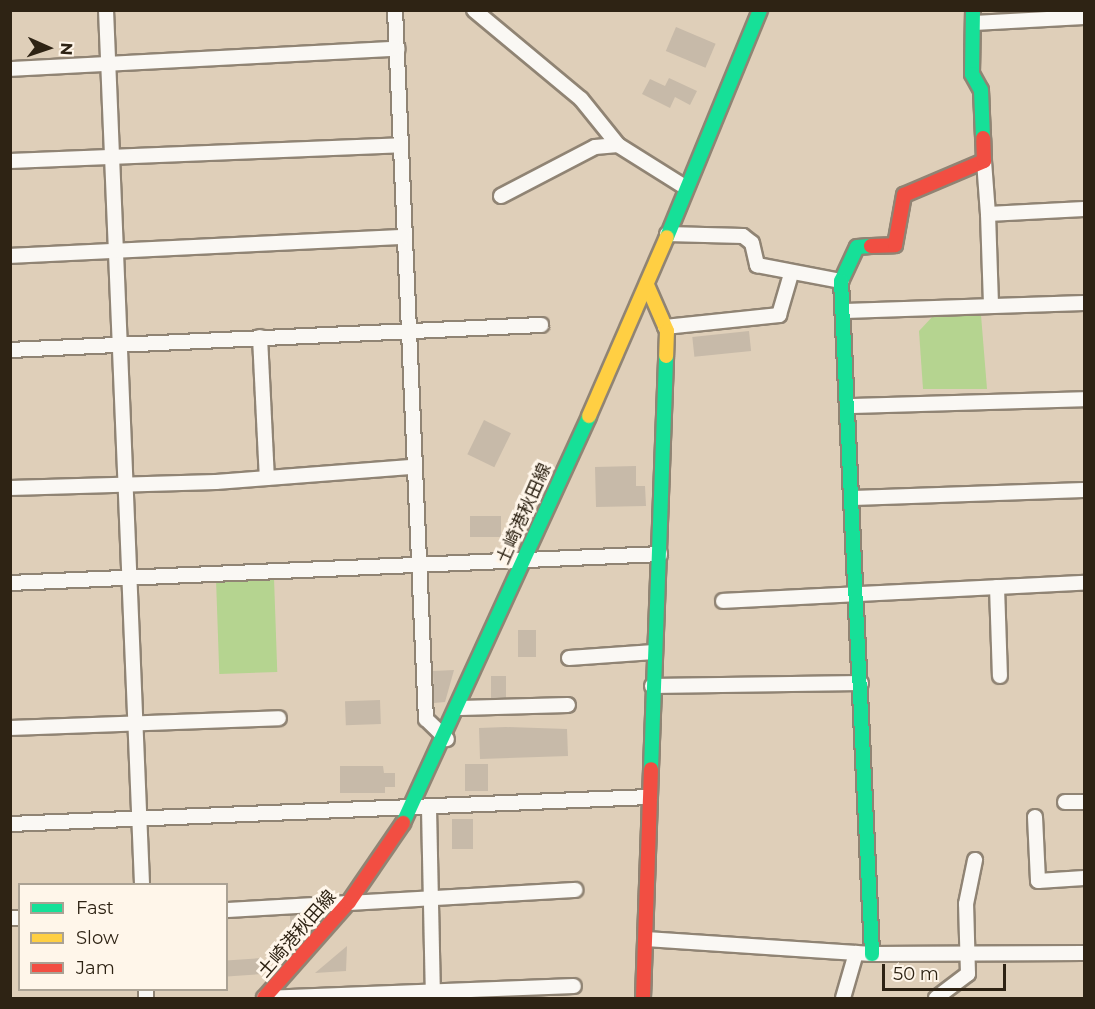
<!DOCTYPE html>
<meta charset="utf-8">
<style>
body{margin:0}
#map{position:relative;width:1095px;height:1009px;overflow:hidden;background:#dfcfb9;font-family:Montserrat,"Noto Sans JP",sans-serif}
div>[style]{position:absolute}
.green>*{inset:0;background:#b5d490;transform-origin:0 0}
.building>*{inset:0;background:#c7baa9;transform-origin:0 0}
.roads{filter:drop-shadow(2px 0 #908474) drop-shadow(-2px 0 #908474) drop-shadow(0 2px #908474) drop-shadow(0 -2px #908474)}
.street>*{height:14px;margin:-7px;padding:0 7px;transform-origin:7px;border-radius:7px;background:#faf8f4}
.fast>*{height:14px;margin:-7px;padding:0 7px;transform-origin:7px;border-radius:7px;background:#16e098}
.slow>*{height:14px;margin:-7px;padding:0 7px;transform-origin:7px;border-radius:7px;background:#ffcf43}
.jam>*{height:14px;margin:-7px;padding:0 7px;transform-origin:7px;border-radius:7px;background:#f24e42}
span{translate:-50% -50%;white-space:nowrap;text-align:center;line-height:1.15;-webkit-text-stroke:6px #fff6ea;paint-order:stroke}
.street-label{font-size:18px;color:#2e2314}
.frame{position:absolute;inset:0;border:12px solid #2e2314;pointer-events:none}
.legend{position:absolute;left:18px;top:883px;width:210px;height:108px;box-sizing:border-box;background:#fff6ea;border:2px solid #aba294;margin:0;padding:8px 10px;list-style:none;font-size:18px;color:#2e2314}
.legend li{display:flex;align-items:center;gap:12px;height:30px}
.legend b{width:30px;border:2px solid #aba294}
.north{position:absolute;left:18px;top:18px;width:60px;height:60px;-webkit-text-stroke:4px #fff6ea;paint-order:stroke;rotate:93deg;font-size:16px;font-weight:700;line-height:24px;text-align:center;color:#2e2314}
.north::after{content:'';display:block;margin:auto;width:21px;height:27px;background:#2e2314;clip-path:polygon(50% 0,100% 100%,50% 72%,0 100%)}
.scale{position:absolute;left:882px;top:964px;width:124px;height:27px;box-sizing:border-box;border:3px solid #2e2314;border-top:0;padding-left:8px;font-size:18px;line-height:21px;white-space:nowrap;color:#2e2314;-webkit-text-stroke:4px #fff6ea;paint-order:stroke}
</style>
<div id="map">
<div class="green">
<i style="clip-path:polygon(934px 315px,981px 315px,987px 389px,923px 389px,919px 331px)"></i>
<i style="left:274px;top:578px;width:94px;height:58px;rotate:88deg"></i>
</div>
<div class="building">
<i style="left:676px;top:27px;width:43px;height:26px;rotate:23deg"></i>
<i style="clip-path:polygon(669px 78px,697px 91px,690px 105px,675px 97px,670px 108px,642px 94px,650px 79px,665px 86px)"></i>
<i style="left:749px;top:331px;width:20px;height:57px;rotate:84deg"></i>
<i style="left:484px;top:420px;width:30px;height:38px;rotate:26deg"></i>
<i style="clip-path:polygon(636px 466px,636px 486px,645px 486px,646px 506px,596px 507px,595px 467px)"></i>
<i style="left:501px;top:516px;width:21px;height:31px;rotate:90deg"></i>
<i style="left:518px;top:630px;width:18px;height:27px"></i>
<i style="clip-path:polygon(454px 670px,445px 702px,434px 703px,433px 671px)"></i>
<i style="left:491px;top:676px;width:15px;height:22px"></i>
<i style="left:380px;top:700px;width:24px;height:35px;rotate:88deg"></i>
<i style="clip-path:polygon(506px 727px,567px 729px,568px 756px,480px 759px,479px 728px)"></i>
<i style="left:465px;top:764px;width:23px;height:27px"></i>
<i style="clip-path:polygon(340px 766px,383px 766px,384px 773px,395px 773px,395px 787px,385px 787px,385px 793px,340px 793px)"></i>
<i style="left:452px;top:819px;width:21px;height:30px"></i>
<i style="clip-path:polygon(312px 914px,291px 938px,290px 915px)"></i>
<i style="clip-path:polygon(347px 946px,346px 971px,315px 973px)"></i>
<i style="left:262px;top:958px;width:16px;height:36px;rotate:86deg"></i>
</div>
<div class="roads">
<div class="street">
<i style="left:106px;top:10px;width:875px;rotate:87.64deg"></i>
<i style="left:395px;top:10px;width:710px;rotate:87.5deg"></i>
<i style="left:426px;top:719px;width:29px;rotate:44deg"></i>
<i style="left:474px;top:10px;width:139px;rotate:39.8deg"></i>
<i style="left:581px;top:99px;width:59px;rotate:51.2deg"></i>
<i style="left:618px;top:145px;width:79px;rotate:32.1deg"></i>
<i style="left:974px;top:23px;width:110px;rotate:-3.1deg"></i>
<i style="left:10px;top:69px;width:388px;rotate:-3deg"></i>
<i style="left:10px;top:161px;width:391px;rotate:-2.3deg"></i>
<i style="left:984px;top:161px;width:53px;rotate:85.7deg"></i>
<i style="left:988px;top:214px;width:96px;rotate:-3deg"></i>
<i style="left:501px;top:196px;width:106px;rotate:-27.5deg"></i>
<i style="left:595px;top:147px;width:23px;rotate:-5deg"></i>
<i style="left:988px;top:214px;width:92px;rotate:88.1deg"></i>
<i style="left:667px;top:234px;width:76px;rotate:1.5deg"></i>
<i style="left:743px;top:236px;width:11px;rotate:38deg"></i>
<i style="left:752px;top:243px;width:23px;rotate:77deg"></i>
<i style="left:757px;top:265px;width:86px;rotate:10.8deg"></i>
<i style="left:10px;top:256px;width:394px;rotate:-2.8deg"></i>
<i style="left:845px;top:311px;width:239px;rotate:-1.9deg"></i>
<i style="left:665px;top:327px;width:115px;rotate:-6deg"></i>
<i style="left:779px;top:315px;width:43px;rotate:-73.7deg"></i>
<i style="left:260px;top:337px;width:141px;rotate:87.2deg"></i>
<i style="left:10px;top:350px;width:532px;rotate:-2.7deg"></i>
<i style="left:851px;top:406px;width:233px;rotate:-1.7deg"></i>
<i style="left:10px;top:488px;width:206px;rotate:-1.7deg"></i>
<i style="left:216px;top:482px;width:198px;rotate:-4.4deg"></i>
<i style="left:853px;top:498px;width:231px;rotate:-2deg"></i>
<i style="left:10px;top:583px;width:651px;rotate:-2.55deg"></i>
<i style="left:997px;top:587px;width:89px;rotate:88.1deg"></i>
<i style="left:723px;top:601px;width:361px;rotate:-2.9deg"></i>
<i style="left:569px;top:658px;width:85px;rotate:-4deg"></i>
<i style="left:652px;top:686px;width:209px;rotate:-0.8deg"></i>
<i style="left:460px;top:708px;width:108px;rotate:-1.6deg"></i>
<i style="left:10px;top:728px;width:269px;rotate:-2.1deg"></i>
<i style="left:1065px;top:802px;width:19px"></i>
<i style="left:429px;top:808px;width:190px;rotate:88.8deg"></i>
<i style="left:1035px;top:817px;width:64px;rotate:87.3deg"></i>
<i style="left:1038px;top:881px;width:46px;rotate:-3.7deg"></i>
<i style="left:10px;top:824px;width:640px;rotate:-2.42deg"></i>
<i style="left:226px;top:910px;width:350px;rotate:-3.3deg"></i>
<i style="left:10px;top:918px;width:10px"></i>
<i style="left:646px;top:939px;width:226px;rotate:3.8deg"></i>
<i style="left:872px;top:954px;width:212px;rotate:-0.3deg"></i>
<i style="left:146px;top:990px;width:8px;rotate:90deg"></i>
<i style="left:264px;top:998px;width:310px;rotate:-2.2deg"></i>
<i style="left:843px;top:998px;width:47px;rotate:-73.9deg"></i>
<i style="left:936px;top:998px;width:40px;rotate:-37deg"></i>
<i style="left:968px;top:974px;width:70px;rotate:-91.6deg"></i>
<i style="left:966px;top:904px;width:45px;rotate:-78.4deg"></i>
</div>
<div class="fast">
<i style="left:973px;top:10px;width:64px;rotate:90.9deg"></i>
<i style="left:972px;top:74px;width:18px;rotate:61deg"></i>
<i style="left:981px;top:90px;width:48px;rotate:87.6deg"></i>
<i style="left:667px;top:237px;width:245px;rotate:-67.7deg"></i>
<i style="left:871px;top:246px;width:14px;rotate:176deg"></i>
<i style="left:857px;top:247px;width:38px;rotate:115deg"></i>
<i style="left:841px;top:281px;width:674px;rotate:87.36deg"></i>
<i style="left:651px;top:769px;width:413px;rotate:-87.9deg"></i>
<i style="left:403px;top:823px;width:447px;rotate:-65.4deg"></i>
</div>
<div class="slow">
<i style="left:647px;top:285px;width:50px;rotate:66.5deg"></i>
<i style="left:667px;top:331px;width:25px;rotate:92deg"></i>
<i style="left:589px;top:416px;width:195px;rotate:-66.5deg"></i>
</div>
<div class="jam">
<i style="left:871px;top:246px;width:24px;rotate:-2deg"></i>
<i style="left:895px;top:245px;width:51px;rotate:-79.8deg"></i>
<i style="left:904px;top:195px;width:87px;rotate:-23deg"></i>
<i style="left:984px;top:161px;width:23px;rotate:-92deg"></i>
<i style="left:264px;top:998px;width:128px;rotate:-48.5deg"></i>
<i style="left:349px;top:902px;width:96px;rotate:-55.6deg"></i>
<i style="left:643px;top:998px;width:229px;rotate:-88deg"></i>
</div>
</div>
<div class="street-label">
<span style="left:524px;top:514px;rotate:-66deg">土崎港秋田線</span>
<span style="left:297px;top:934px;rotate:-49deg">土崎港秋田線</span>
</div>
<div class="frame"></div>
<ul class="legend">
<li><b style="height:8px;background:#16e098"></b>Fast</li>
<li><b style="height:8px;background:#ffcf43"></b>Slow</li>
<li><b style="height:8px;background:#f24e42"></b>Jam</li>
</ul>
<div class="north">N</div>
<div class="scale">50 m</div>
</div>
